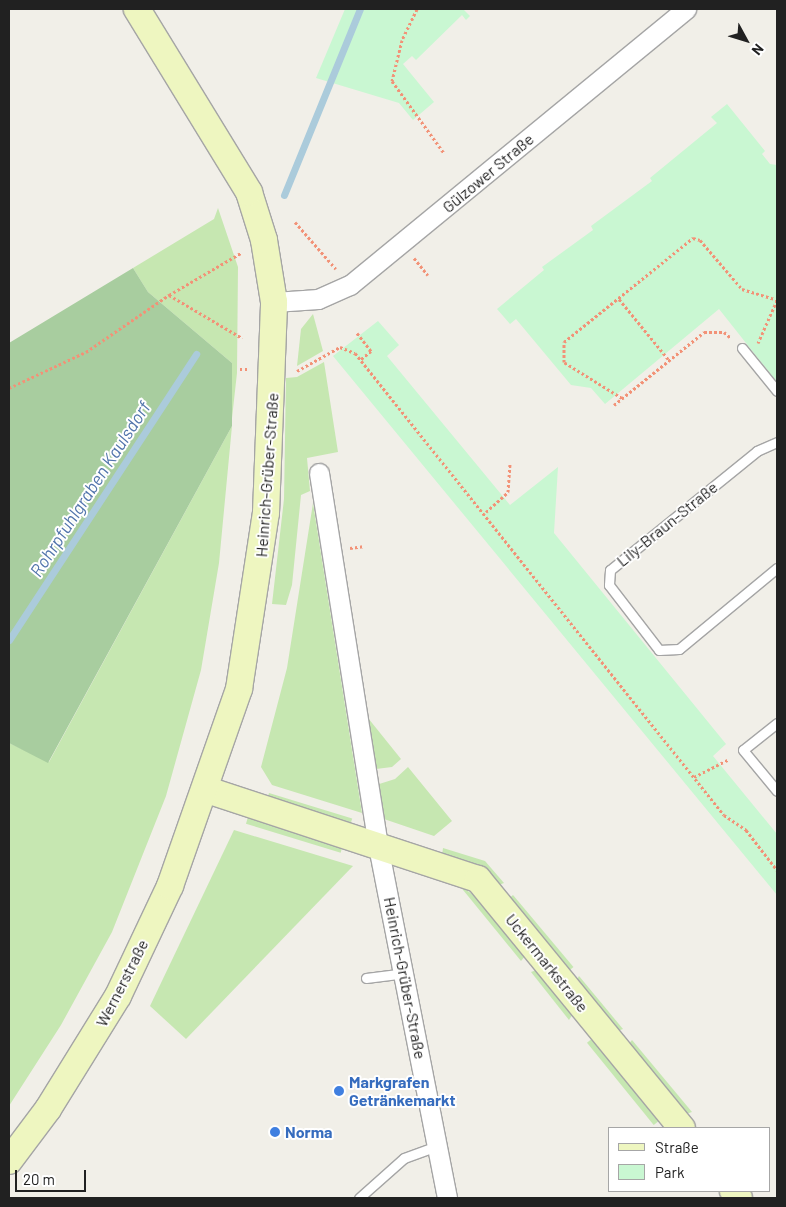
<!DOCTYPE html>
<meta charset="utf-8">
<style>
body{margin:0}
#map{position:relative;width:786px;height:1207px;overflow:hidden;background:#f1efe8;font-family:Barlow,sans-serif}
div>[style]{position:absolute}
.grass>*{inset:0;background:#c6e7b1;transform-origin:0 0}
.forest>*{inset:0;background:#a8cd9f}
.park>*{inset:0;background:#c9f7d2}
.stream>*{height:7px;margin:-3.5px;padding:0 3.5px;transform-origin:3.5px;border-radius:3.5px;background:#abcbdb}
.path>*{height:3px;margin-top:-1.5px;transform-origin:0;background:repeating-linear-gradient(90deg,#f29277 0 2.5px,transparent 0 5px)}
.roads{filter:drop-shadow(1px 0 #a5a5a5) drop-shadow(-1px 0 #a5a5a5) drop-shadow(0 1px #a5a5a5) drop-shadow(0 -1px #a5a5a5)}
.lane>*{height:9px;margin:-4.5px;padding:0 4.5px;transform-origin:4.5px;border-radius:4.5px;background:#fff}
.street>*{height:19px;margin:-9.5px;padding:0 9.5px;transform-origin:9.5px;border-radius:9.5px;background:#fff}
.secondary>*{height:26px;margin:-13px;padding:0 13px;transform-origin:13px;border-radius:13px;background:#eef6c0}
.dots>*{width:14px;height:14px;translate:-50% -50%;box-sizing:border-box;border:2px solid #fff;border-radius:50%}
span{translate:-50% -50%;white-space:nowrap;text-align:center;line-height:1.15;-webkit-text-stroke:4px #fff;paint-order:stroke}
.street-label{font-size:16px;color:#212121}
.shop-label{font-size:16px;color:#366cbe;font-weight:700}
.left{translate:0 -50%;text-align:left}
.water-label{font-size:18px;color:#5275ac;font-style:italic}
.frame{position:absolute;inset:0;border:10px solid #212121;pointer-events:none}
.legend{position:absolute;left:608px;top:1127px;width:162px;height:65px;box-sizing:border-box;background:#fff;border:1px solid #a6a6a6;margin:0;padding:6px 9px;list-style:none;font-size:15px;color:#212121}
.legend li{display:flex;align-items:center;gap:10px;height:25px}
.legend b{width:25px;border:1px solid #a6a6a6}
.north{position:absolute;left:721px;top:15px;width:50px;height:50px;-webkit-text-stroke:4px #fff;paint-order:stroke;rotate:129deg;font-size:14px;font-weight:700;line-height:20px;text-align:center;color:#212121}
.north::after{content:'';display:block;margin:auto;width:18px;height:22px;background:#212121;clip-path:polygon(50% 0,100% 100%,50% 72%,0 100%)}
.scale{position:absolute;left:15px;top:1170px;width:71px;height:22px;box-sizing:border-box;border:2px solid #212121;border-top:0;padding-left:6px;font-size:15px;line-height:18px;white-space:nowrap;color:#212121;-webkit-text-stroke:4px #fff;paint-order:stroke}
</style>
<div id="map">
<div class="grass">
<i style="clip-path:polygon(218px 208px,238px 267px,237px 373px,232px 418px,232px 363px,148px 292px,133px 268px,214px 219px)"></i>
<i style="clip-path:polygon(313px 314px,323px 351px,297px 366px,301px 329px)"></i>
<i style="clip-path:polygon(324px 362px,338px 452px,307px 458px,310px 491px,301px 495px,292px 585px,286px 605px,272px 604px,284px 499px,286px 378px,297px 377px)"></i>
<i style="clip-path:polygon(232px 426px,219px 563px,201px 670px,166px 796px,112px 932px,61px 1025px,9px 1106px,9px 743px,49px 762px)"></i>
<i style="clip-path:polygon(313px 503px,362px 813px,272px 785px,261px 767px,287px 668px)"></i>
<i style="clip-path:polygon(364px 713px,401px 759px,392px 767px,376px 769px)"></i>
<i style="clip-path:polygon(408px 767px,452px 821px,434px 836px,381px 818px,376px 785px,395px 779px)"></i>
<i style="left:269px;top:793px;width:87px;height:8px;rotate:17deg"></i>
<i style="left:248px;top:817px;width:99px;height:7px;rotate:17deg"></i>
<i style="clip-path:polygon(234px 830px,353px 866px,186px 1039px,150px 1006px)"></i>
<i style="clip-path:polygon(443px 848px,485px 861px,504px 883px,496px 886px,442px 856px)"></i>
<i style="clip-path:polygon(459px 885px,478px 898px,526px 955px,521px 961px)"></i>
<i style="left:513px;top:895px;width:94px;height:8px;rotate:50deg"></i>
<i style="clip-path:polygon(539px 969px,574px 1012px,569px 1020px,531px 972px)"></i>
<i style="clip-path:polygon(579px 976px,623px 1029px,615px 1032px,575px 983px)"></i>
<i style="left:594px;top:1037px;width:106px;height:9px;rotate:51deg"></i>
<i style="clip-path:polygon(632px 1040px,692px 1112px,683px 1115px,627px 1046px)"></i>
</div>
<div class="forest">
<i style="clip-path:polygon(133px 268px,148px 292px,232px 363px,232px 426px,48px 763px,9px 743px,9px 343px)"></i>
</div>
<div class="park">
<i style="clip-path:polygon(345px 9px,463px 9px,470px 16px,466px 20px,462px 15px,416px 60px,412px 56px,403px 64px,434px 102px,413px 120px,399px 103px,316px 78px)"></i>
<i style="clip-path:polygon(727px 104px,765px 151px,762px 154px,770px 164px,777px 165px,777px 382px,719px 309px,605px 404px,591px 388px,571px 385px,516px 319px,510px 324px,497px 309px,544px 270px,542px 267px,593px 230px,591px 226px,652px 181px,650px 178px,717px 123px,711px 117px)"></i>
<i style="clip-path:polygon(378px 321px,399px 345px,387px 356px,510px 505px,558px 467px,554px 533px,726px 744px,713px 756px,777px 834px,777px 895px,333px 356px)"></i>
</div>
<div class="stream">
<i style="left:284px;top:195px;width:201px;rotate:-67.8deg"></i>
<i style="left:9px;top:640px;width:342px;rotate:-56.8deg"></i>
</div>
<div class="path">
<i style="left:417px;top:9px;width:34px;rotate:116deg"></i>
<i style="left:402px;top:40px;width:42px;rotate:103.7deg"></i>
<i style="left:392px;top:81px;width:89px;rotate:54.2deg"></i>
<i style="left:295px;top:222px;width:62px;rotate:48.9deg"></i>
<i style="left:414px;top:258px;width:22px;rotate:51deg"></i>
<i style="left:169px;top:295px;width:85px;rotate:30.5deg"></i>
<i style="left:619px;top:299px;width:79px;rotate:50.7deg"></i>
<i style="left:357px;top:333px;width:23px;rotate:52deg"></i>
<i style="left:371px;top:351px;width:14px;rotate:141deg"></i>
<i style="left:240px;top:369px;width:8px"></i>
<i style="left:297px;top:371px;width:49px;rotate:-29.2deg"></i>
<i style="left:340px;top:347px;width:16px;rotate:22deg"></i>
<i style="left:355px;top:353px;width:591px;rotate:51.39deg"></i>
<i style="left:724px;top:815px;width:27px;rotate:34deg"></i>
<i style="left:746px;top:830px;width:51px;rotate:52.2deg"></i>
<i style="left:9px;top:388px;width:85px;rotate:-25.1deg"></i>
<i style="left:86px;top:352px;width:101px;rotate:-34.5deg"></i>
<i style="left:169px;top:295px;width:83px;rotate:-30.3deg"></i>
<i style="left:622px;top:398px;width:68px;rotate:-148.2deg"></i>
<i style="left:564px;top:362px;width:20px;rotate:-90deg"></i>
<i style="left:564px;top:342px;width:166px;rotate:-38.9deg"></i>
<i style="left:693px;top:238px;width:7px;rotate:16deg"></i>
<i style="left:700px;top:240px;width:65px;rotate:49.4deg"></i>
<i style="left:742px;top:289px;width:37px;rotate:17deg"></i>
<i style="left:777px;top:300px;width:47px;rotate:113.8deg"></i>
<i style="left:614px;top:405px;width:116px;rotate:-39deg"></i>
<i style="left:704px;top:332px;width:20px"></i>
<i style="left:724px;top:332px;width:9px;rotate:41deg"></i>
<i style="left:486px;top:512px;width:30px;rotate:-42deg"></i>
<i style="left:508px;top:492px;width:29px;rotate:-86deg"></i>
<i style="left:350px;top:548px;width:15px;rotate:-8deg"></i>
<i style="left:694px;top:777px;width:39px;rotate:-27deg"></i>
</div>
<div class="roads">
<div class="lane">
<i style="left:742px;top:348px;width:55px;rotate:50.9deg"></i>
<i style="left:777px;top:442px;width:22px;rotate:156deg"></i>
<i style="left:757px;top:451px;width:189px;rotate:141deg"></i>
<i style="left:610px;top:570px;width:15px;rotate:94deg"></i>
<i style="left:609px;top:585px;width:82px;rotate:52.4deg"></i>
<i style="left:659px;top:650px;width:20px;rotate:-3deg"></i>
<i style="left:679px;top:649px;width:127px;rotate:-39.6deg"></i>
<i style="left:777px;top:723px;width:43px;rotate:141.5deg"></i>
<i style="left:743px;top:750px;width:53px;rotate:50.3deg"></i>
<i style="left:366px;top:978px;width:40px;rotate:-7.1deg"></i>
<i style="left:359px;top:1198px;width:60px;rotate:-41.6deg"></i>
<i style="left:404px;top:1158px;width:35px;rotate:-20deg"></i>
</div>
<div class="street">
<i style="left:274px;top:302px;width:44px;rotate:-3.9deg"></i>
<i style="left:318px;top:299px;width:35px;rotate:-24deg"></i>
<i style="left:350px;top:285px;width:435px;rotate:-39.4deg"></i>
<i style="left:319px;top:473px;width:378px;rotate:81deg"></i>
<i style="left:378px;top:846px;width:359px;rotate:78.9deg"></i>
</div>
<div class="secondary">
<i style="left:207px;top:790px;width:285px;rotate:18.2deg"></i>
<i style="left:478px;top:879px;width:322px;rotate:50.7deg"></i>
<i style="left:9px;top:1161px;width:65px;rotate:-53.1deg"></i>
<i style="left:48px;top:1109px;width:133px;rotate:-58.2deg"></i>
<i style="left:118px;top:996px;width:122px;rotate:-64.7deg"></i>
<i style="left:170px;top:886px;width:209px;rotate:-70.7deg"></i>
<i style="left:239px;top:689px;width:178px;rotate:-81.3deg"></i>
<i style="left:266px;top:513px;width:211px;rotate:-87.8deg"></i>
<i style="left:274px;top:302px;width:63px;rotate:-99.2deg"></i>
<i style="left:264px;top:240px;width:50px;rotate:-107.4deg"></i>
<i style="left:249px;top:192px;width:215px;rotate:-121.5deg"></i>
<i style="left:733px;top:1191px;width:9px;rotate:49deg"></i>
</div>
</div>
<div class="dots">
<i style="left:339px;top:1091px;background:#3f7fe0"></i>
<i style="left:275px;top:1132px;background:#3f7fe0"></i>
</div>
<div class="street-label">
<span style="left:488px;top:173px;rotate:-40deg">Gülzower Straße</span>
<span style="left:267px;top:475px;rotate:-86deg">Heinrich-Grüber-Straße</span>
<span style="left:667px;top:524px;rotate:-39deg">Lily-Braun-Straße</span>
<span style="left:547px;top:963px;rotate:51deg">Uckermarkstraße</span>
<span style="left:405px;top:978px;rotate:79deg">Heinrich-Grüber-Straße</span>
<span style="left:122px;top:983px;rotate:-63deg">Wernerstraße</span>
</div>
<div class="shop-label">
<span class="left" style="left:349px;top:1091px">Markgrafen<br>Getränkemarkt</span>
<span class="left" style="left:285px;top:1132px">Norma</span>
</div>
<div class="water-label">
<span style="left:90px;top:489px;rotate:-57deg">Rohrpfuhlgraben Kaulsdorf</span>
</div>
<div class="frame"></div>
<ul class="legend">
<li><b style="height:6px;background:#eef6c0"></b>Straße</li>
<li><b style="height:14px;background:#c9f7d2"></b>Park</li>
</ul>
<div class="north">N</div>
<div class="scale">20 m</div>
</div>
